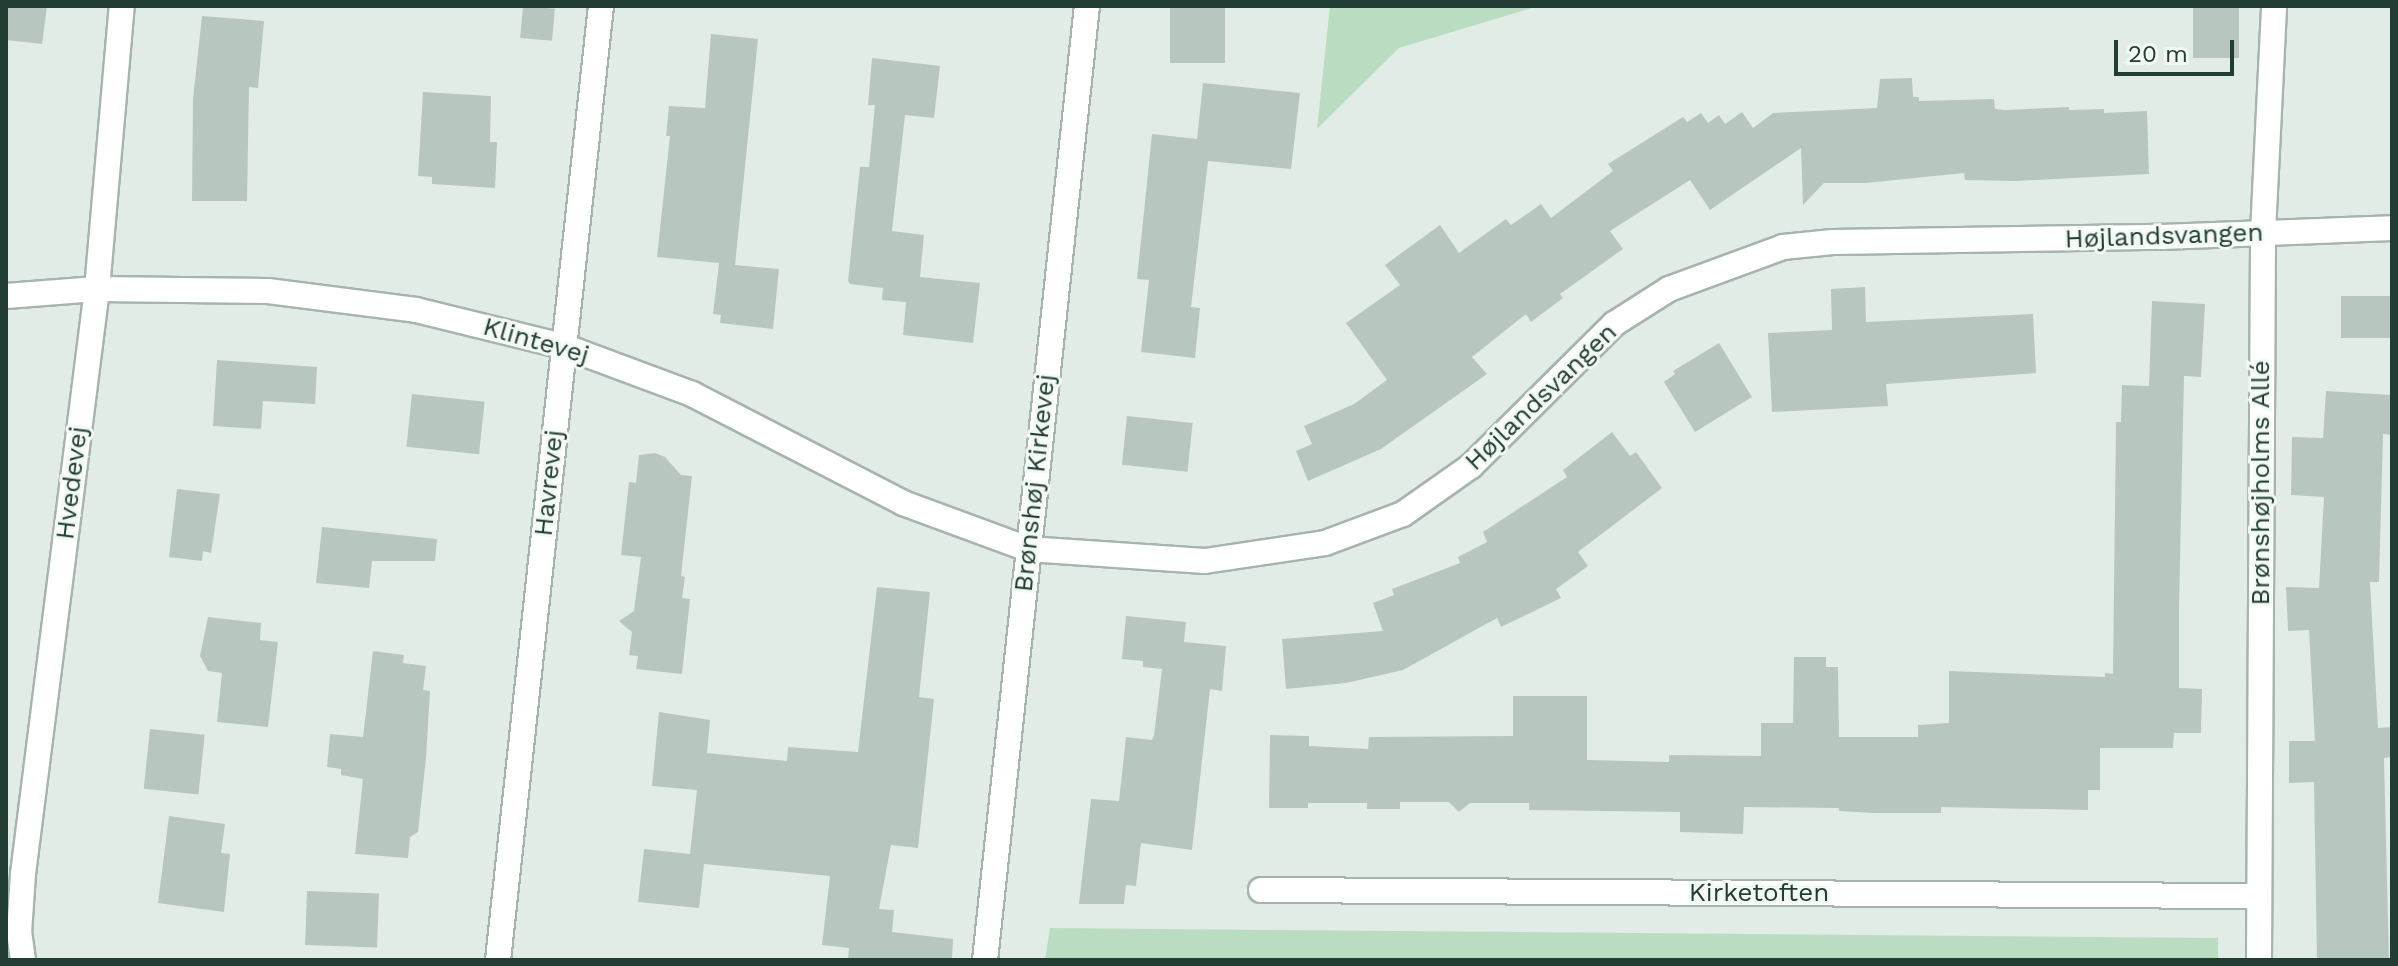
<!DOCTYPE html>
<meta charset="utf-8">
<style>
body{margin:0}
#map{position:relative;width:2398px;height:966px;overflow:hidden;background:#e2ece6;font-family:"Work Sans",sans-serif}
div>[style]{position:absolute}
.green>*{inset:0;background:#baddc1}
.building>*{inset:0;background:#b7c7bf;transform-origin:0 0}
.roads{filter:drop-shadow(2px 0 #a5b4ad) drop-shadow(-2px 0 #a5b4ad) drop-shadow(0 2px #a5b4ad) drop-shadow(0 -2px #a5b4ad)}
.street>*{height:24px;margin:-12px;padding:0 12px;transform-origin:12px;border-radius:12px;background:#fff}
span{translate:-50% -50%;white-space:nowrap;text-align:center;line-height:1.15;-webkit-text-stroke:6px #f2f9f5;paint-order:stroke}
.street-label{font-size:26px;color:#223d33}
.frame{position:absolute;inset:0;border:8px solid #223d33;pointer-events:none}
.scale{position:absolute;left:2114px;top:40px;width:120px;height:36px;box-sizing:border-box;border:4px solid #223d33;border-top:0;padding-left:10px;font-size:24px;line-height:28px;white-space:nowrap;color:#223d33;-webkit-text-stroke:6px #f2f9f5;paint-order:stroke}
</style>
<div id="map">
<div class="green">
<i style="clip-path:polygon(1330px 6px,1538px 6px,1399px 48px,1317px 129px)"></i>
<i style="clip-path:polygon(1050px 928px,2218px 938px,2218px 960px,1045px 960px)"></i>
</div>
<div class="building">
<i style="clip-path:polygon(6px 6px,47px 6px,42px 44px,6px 40px)"></i>
<i style="left:523px;top:6px;width:32px;height:32px;rotate:5deg"></i>
<i style="left:1170px;top:6px;width:55px;height:57px"></i>
<i style="left:2193px;top:6px;width:46px;height:52px"></i>
<i style="clip-path:polygon(202px 16px,264px 21px,258px 88px,249px 87px,247px 201px,192px 201px,193px 99px)"></i>
<i style="clip-path:polygon(711px 34px,758px 39px,735px 265px,779px 269px,773px 329px,720px 323px,721px 315px,713px 314px,719px 263px,657px 257px,670px 136px,666px 136px,669px 106px,705px 108px)"></i>
<i style="clip-path:polygon(872px 58px,940px 66px,934px 118px,905px 115px,892px 231px,924px 235px,920px 277px,980px 283px,973px 343px,903px 335px,906px 302px,882px 300px,883px 288px,850px 284px,848px 281px,860px 167px,869px 167px,875px 105px,868px 105px)"></i>
<i style="clip-path:polygon(1912px 78px,1913px 97px,1919px 97px,1919px 101px,1994px 99px,1995px 109px,2005px 110px,2069px 107px,2069px 110px,2104px 109px,2104px 113px,2147px 111px,2149px 174px,2016px 181px,1965px 180px,1964px 173px,1866px 183px,1824px 183px,1803px 205px,1801px 148px,1710px 210px,1690px 180px,1610px 231px,1623px 249px,1560px 294px,1563px 298px,1531px 322px,1526px 314px,1472px 357px,1487px 374px,1381px 449px,1308px 481px,1296px 451px,1312px 444px,1304px 426px,1354px 404px,1387px 380px,1346px 323px,1400px 285px,1385px 265px,1440px 225px,1459px 253px,1506px 219px,1511px 225px,1541px 204px,1551px 218px,1613px 171px,1608px 164px,1683px 117px,1687px 122px,1701px 113px,1708px 123px,1719px 115px,1725px 124px,1742px 112px,1753px 128px,1773px 113px,1877px 108px,1880px 79px)"></i>
<i style="clip-path:polygon(1203px 83px,1300px 93px,1291px 169px,1208px 161px,1191px 307px,1200px 308px,1195px 358px,1141px 352px,1149px 280px,1137px 279px,1152px 134px,1197px 139px)"></i>
<i style="clip-path:polygon(423px 92px,491px 96px,490px 142px,497px 142px,495px 188px,432px 184px,432px 177px,418px 176px)"></i>
<i style="clip-path:polygon(1865px 287px,1866px 322px,2033px 314px,2036px 373px,1886px 384px,1888px 406px,1772px 412px,1768px 333px,1832px 330px,1831px 289px)"></i>
<i style="left:2392px;top:296px;width:42px;height:51px;rotate:90deg"></i>
<i style="clip-path:polygon(2152px 301px,2205px 304px,2201px 377px,2184px 376px,2179px 609px,2179px 688px,2202px 689px,2201px 733px,2174px 733px,2173px 748px,2100px 748px,2100px 790px,2088px 790px,2088px 810px,1941px 807px,1941px 813px,1874px 813px,1839px 811px,1839px 808px,1744px 807px,1743px 834px,1680px 832px,1680px 812px,1529px 810px,1529px 803px,1470px 803px,1459px 812px,1449px 802px,1400px 802px,1400px 809px,1367px 809px,1367px 803px,1308px 803px,1308px 808px,1269px 808px,1270px 735px,1309px 736px,1309px 746px,1368px 749px,1369px 737px,1513px 736px,1513px 696px,1587px 696px,1587px 760px,1669px 762px,1669px 755px,1761px 756px,1761px 723px,1793px 723px,1794px 657px,1826px 657px,1826px 667px,1838px 667px,1839px 737px,1918px 737px,1918px 725px,1949px 723px,1949px 671px,2105px 677px,2105px 673px,2113px 674px,2116px 422px,2121px 422px,2122px 385px,2149px 386px)"></i>
<i style="clip-path:polygon(1719px 343px,1752px 397px,1695px 432px,1664px 382px,1675px 374px,1673px 371px)"></i>
<i style="clip-path:polygon(217px 360px,317px 367px,315px 404px,263px 401px,261px 429px,213px 426px)"></i>
<i style="clip-path:polygon(2326px 391px,2392px 395px,2392px 435px,2383px 434px,2379px 582px,2370px 582px,2378px 728px,2392px 727px,2392px 757px,2384px 758px,2389px 960px,2317px 960px,2314px 782px,2289px 783px,2289px 741px,2315px 741px,2309px 630px,2288px 631px,2286px 587px,2319px 588px,2324px 497px,2291px 495px,2292px 437px,2323px 438px)"></i>
<i style="left:412px;top:394px;width:73px;height:53px;rotate:6deg"></i>
<i style="left:1127px;top:416px;width:66px;height:49px;rotate:6deg"></i>
<i style="clip-path:polygon(1612px 432px,1630px 456px,1636px 452px,1662px 488px,1578px 552px,1588px 566px,1556px 589px,1561px 598px,1501px 627px,1497px 618px,1403px 670px,1346px 683px,1286px 689px,1282px 639px,1383px 631px,1373px 603px,1394px 595px,1392px 589px,1460px 563px,1458px 557px,1487px 542px,1483px 532px,1567px 477px,1563px 470px)"></i>
<i style="clip-path:polygon(655px 453px,665px 457px,681px 475px,692px 476px,681px 576px,685px 577px,682px 598px,690px 599px,682px 674px,636px 669px,638px 656px,629px 655px,632px 632px,619px 621px,634px 611px,641px 557px,621px 555px,629px 482px,636px 483px,639px 455px)"></i>
<i style="clip-path:polygon(177px 489px,220px 494px,211px 553px,203px 551px,202px 561px,169px 557px)"></i>
<i style="clip-path:polygon(322px 527px,437px 539px,435px 561px,372px 561px,369px 588px,316px 583px)"></i>
<i style="clip-path:polygon(877px 587px,930px 592px,919px 697px,934px 699px,918px 848px,891px 845px,879px 909px,894px 910px,892px 932px,953px 939px,952px 960px,848px 960px,849px 948px,822px 945px,830px 876px,704px 864px,699px 908px,638px 902px,644px 849px,690px 854px,697px 790px,652px 786px,659px 712px,710px 720px,707px 753px,787px 761px,788px 747px,858px 752px)"></i>
<i style="clip-path:polygon(1126px 616px,1186px 622px,1184px 642px,1226px 646px,1222px 691px,1210px 689px,1192px 850px,1141px 843px,1136px 886px,1126px 885px,1124px 904px,1079px 904px,1091px 799px,1119px 801px,1126px 737px,1152px 740px,1154px 735px,1162px 669px,1143px 667px,1143px 661px,1122px 659px)"></i>
<i style="clip-path:polygon(208px 617px,261px 623px,260px 640px,278px 642px,268px 727px,217px 722px,222px 673px,208px 671px,200px 656px)"></i>
<i style="clip-path:polygon(373px 651px,404px 655px,403px 663px,426px 666px,423px 690px,430px 691px,426px 758px,418px 832px,410px 837px,408px 858px,355px 854px,363px 779px,341px 775px,341px 769px,327px 767px,330px 734px,363px 737px)"></i>
<i style="left:150px;top:729px;width:55px;height:60px;rotate:6deg"></i>
<i style="clip-path:polygon(169px 816px,225px 824px,221px 853px,230px 854px,224px 912px,158px 903px)"></i>
<i style="left:307px;top:891px;width:72px;height:54px;rotate:2deg"></i>
</div>
<div class="roads">
<div class="street">
<i style="left:6px;top:296px;width:91px;rotate:-4.4deg"></i>
<i style="left:97px;top:289px;width:171px;rotate:0.7deg"></i>
<i style="left:268px;top:291px;width:149px;rotate:7.3deg"></i>
<i style="left:416px;top:310px;width:151px;rotate:13.8deg"></i>
<i style="left:563px;top:346px;width:138px;rotate:20.4deg"></i>
<i style="left:692px;top:394px;width:237px;rotate:27.3deg"></i>
<i style="left:903px;top:503px;width:133px;rotate:20.2deg"></i>
<i style="left:1028px;top:549px;width:177px;rotate:3.9deg"></i>
<i style="left:1205px;top:561px;width:121px;rotate:-8.5deg"></i>
<i style="left:1325px;top:543px;width:83px;rotate:-20.4deg"></i>
<i style="left:1403px;top:514px;width:83px;rotate:-35.2deg"></i>
<i style="left:1471px;top:466px;width:202px;rotate:-44.8deg"></i>
<i style="left:1614px;top:324px;width:65px;rotate:-32.5deg"></i>
<i style="left:1669px;top:289px;width:121px;rotate:-20.2deg"></i>
<i style="left:1783px;top:247px;width:50px;rotate:-5.7deg"></i>
<i style="left:1833px;top:242px;width:328px;rotate:-0.9deg"></i>
<i style="left:2161px;top:237px;width:231px;rotate:-2.2deg"></i>
<i style="left:1261px;top:890px;width:996px;rotate:0.35deg"></i>
<i style="left:23px;top:960px;width:27px;rotate:-98deg"></i>
<i style="left:19px;top:933px;width:59px;rotate:-86.1deg"></i>
<i style="left:23px;top:874px;width:590px;rotate:-82.79deg"></i>
<i style="left:97px;top:289px;width:284px;rotate:-85deg"></i>
<i style="left:498px;top:960px;width:960px;rotate:-83.84deg"></i>
<i style="left:985px;top:960px;width:959px;rotate:-83.9deg"></i>
<i style="left:2259px;top:960px;width:727px;rotate:-89.68deg"></i>
<i style="left:2263px;top:233px;width:227px;rotate:-87.2deg"></i>
</div>
</div>
<div class="street-label">
<span style="left:2164px;top:236px;rotate:-2deg">Højlandsvangen</span>
<span style="left:536px;top:341px;rotate:16deg">Klintevej</span>
<span style="left:1541px;top:397px;rotate:-44deg">Højlandsvangen</span>
<span style="left:72px;top:483px;rotate:-83deg">Hvedevej</span>
<span style="left:549px;top:483px;rotate:-84deg">Havrevej</span>
<span style="left:1035px;top:483px;rotate:-84deg">Brønshøj Kirkevej</span>
<span style="left:2261px;top:483px;rotate:-90deg">Brønshøjholms Allé</span>
<span style="left:1759px;top:893px">Kirketoften</span>
</div>
<div class="frame"></div>
<div class="scale">20 m</div>
</div>
